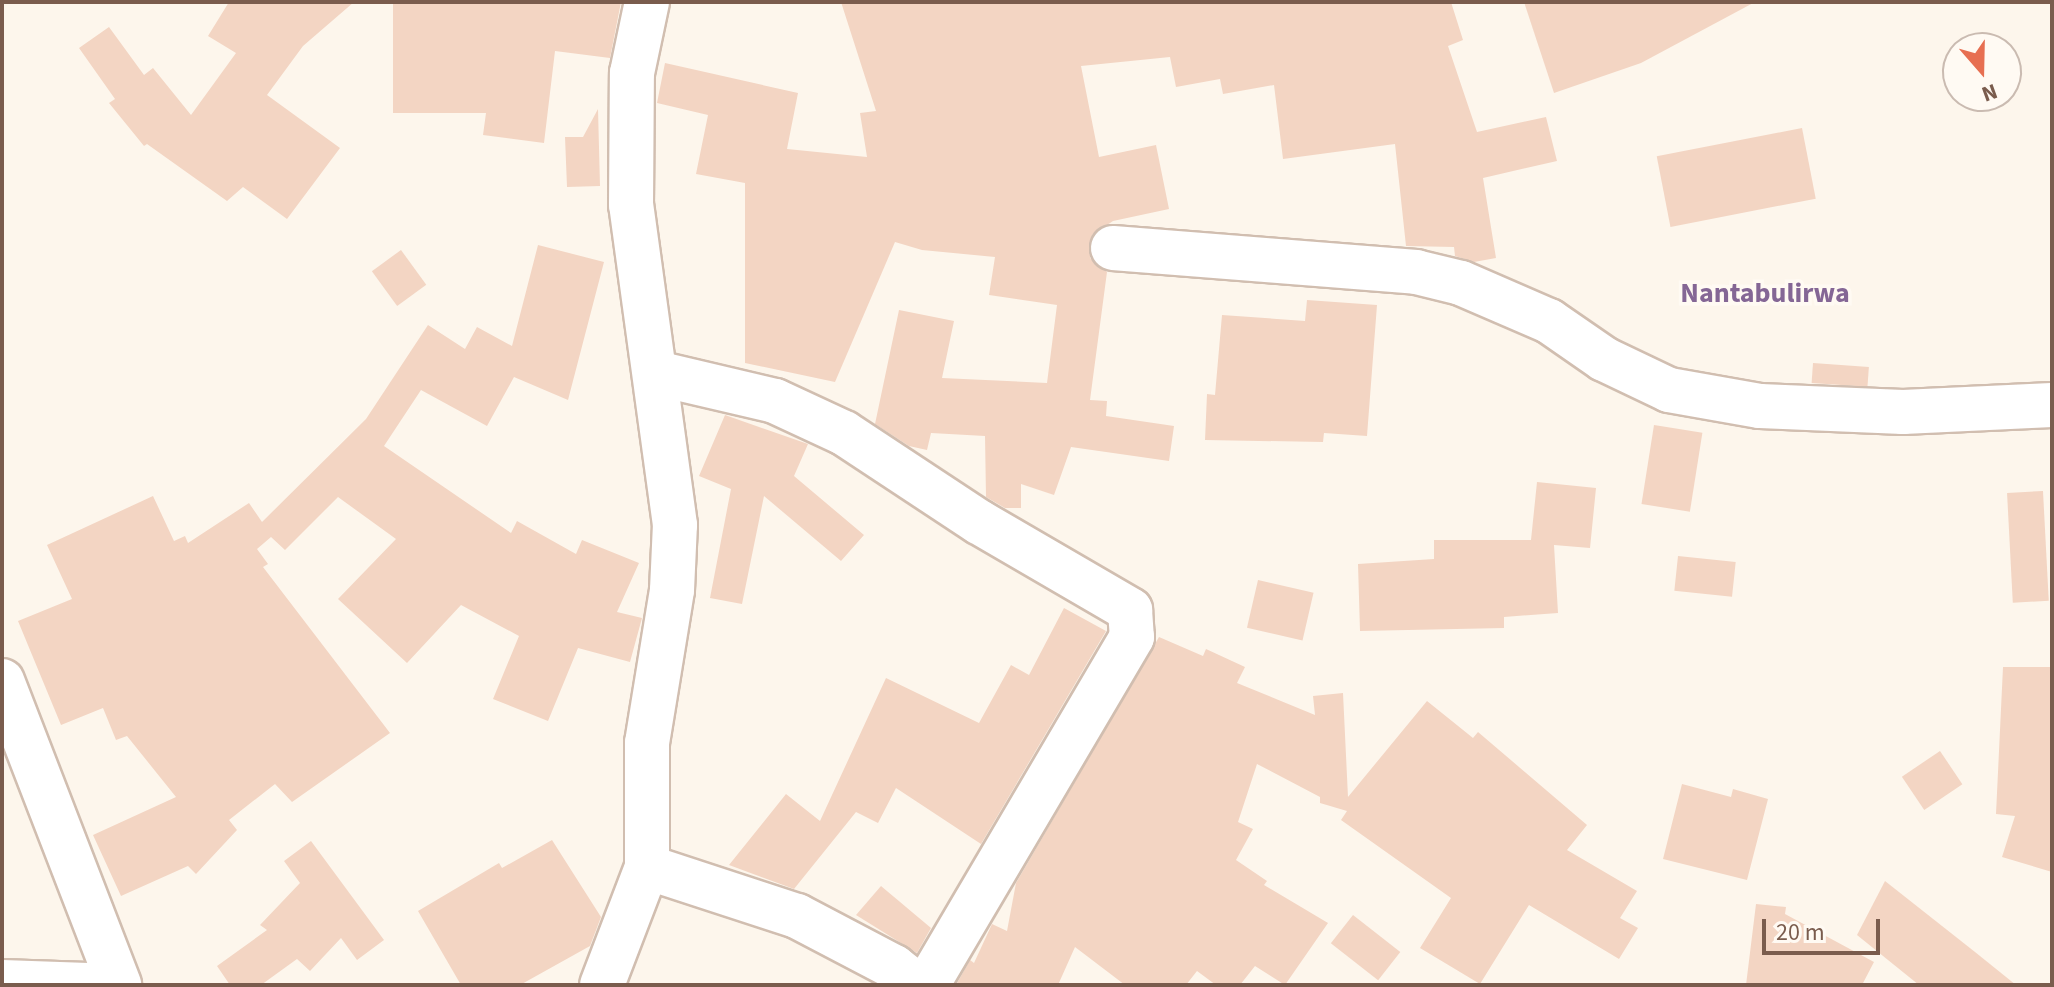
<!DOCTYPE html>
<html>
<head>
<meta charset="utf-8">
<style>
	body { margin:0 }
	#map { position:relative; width:2054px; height:987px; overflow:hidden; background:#fdf6ec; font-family:"Source Sans 3",sans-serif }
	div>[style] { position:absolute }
	.building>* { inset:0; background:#f3d5c3; transform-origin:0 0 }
	.roads { filter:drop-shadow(2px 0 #d1beb0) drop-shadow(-2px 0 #d1beb0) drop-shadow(0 2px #d1beb0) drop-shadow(0 -2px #d1beb0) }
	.minor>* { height:44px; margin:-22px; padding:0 22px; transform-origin:22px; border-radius:22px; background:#fff }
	span { translate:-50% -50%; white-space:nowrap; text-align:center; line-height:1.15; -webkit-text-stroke:7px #fffaf3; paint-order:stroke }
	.quarter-label { font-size:28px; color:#846695; font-weight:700 }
	.frame { position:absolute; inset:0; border:4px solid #7a5c4d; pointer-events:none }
	.north { position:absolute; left:1942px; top:32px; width:80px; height:80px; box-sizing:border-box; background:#fffaf3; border:2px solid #cabbb1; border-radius:50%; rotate:160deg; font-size:22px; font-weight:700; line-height:32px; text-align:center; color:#7a5c4d }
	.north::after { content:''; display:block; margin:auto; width:28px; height:36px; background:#e76f51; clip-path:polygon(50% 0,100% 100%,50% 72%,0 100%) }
	.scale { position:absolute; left:1762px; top:919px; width:118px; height:36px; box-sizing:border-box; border:4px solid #7a5c4d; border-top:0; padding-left:10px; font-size:24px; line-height:28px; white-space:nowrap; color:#7a5c4d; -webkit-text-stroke:6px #fffaf3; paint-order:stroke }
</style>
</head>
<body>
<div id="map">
	<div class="building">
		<i style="clip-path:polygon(229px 2px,354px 2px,303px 46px,267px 95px,340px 148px,287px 219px,243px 187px,227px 201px,147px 144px,144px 146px,109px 103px,115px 99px,79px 48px,109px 27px,144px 75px,153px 68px,191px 115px,236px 53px,208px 36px)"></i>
		<i style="clip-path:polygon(393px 2px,621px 2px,610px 58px,555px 51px,544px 143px,483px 135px,486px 113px,393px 113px)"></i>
		<i style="clip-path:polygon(841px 2px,1451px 2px,1463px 40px,1448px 46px,1477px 132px,1546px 117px,1557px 161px,1483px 178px,1496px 258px,1474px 262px,1455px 256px,1454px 247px,1406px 246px,1395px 144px,1283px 159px,1274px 85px,1223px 94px,1220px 79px,1176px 87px,1170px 57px,1081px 66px,1099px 157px,1156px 145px,1169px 209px,1113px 221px,1092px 235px,1090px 258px,1107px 272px,1090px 400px,1107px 401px,1106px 416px,1174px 426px,1169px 461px,1071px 447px,1054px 495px,1021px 484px,1021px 508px,1005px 508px,986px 497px,985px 436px,931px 433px,927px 450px,909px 446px,875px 424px,899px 310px,954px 321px,942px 378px,1047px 383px,1057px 305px,989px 295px,995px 257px,922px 250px,895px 242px,835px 382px,745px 363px,745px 183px,696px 174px,708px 115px,657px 103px,665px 63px,798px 93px,787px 149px,867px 157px,860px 113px,876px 111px)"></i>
		<i style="clip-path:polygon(1524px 2px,1755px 2px,1641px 63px,1554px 93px)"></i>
		<i style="clip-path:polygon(598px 109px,600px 186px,567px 187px,565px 137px,583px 137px)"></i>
		<i style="left:1802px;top:128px;width:72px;height:148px;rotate:79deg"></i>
		<i style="clip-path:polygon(538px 245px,604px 262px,568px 400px,514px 377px,487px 426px,421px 390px,384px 446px,511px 533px,517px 521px,576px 554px,582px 540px,639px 563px,617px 612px,642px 618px,630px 662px,578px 648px,548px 721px,493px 699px,519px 636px,461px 605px,407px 663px,338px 599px,396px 539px,338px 497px,285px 550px,271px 537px,257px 549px,268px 564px,263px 567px,390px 733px,292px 802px,275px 784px,229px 820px,237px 830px,196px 874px,188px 866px,121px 896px,93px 835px,176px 797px,127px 736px,116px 740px,103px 708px,61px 725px,18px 621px,72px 599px,47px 545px,153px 496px,174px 541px,185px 536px,188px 543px,249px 503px,262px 522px,366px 419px,428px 325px,465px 349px,477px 327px,512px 346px)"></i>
		<i style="left:401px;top:250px;width:43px;height:36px;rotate:54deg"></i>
		<i style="clip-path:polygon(1307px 300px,1377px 305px,1367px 436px,1324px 433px,1323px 442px,1205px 440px,1207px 394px,1215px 395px,1222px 315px,1305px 321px)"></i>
		<i style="left:1813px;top:363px;width:56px;height:20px;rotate:4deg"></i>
		<i style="clip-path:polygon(725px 415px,808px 444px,794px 476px,864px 535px,841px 561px,764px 496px,742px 604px,710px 598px,731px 489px,699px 476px)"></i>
		<i style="left:1654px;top:425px;width:49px;height:80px;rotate:9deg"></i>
		<i style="clip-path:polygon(1537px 482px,1596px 488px,1590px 548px,1554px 545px,1558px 613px,1504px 617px,1504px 628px,1360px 631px,1358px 564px,1434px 559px,1434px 540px,1531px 540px)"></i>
		<i style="left:2043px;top:491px;width:110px;height:36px;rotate:87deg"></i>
		<i style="left:1678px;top:556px;width:58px;height:35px;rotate:6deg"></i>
		<i style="left:1258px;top:580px;width:57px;height:49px;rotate:13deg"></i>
		<i style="clip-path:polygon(1064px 608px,1106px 631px,981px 844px,896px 788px,878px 823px,856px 812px,794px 889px,729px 865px,786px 794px,820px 821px,886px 678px,979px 723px,1011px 665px,1029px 675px)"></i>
		<i style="clip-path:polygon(1159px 637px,1203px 656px,1206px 649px,1245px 667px,1237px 683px,1315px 715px,1313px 696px,1343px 693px,1348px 797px,1427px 701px,1473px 738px,1478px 732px,1587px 825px,1567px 850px,1637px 891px,1620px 918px,1638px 928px,1619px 959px,1529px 905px,1480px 984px,1420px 948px,1451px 898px,1341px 820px,1347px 811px,1320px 803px,1320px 797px,1257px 764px,1238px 822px,1253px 829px,1236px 860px,1267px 881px,1264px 885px,1328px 923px,1285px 985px,1255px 966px,1240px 985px,1216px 985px,1197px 971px,1186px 985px,1125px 985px,1075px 947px,1058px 985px,956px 985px,970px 960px,974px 963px,992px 924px,1007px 931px,1016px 883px)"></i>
		<i style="clip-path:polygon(2003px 667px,2052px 667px,2052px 872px,2002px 857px,2015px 816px,1996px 814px)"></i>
		<i style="left:1940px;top:751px;width:40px;height:46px;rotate:56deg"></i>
		<i style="clip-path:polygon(1682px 784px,1731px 797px,1733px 789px,1768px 799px,1747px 880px,1663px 859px)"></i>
		<i style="clip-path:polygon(552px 840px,601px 917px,590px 946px,520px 985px,461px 985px,418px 911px,499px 863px,502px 868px)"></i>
		<i style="clip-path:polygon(311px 841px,384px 940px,357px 960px,341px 938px,310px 971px,297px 959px,261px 985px,230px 985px,217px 966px,267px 930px,260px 925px,300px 883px,284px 861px)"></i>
		<i style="clip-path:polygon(1885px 881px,1975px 952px,2016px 985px,1919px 985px,1857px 935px)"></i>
		<i style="clip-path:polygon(881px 886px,931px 928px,917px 953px,856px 915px)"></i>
		<i style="clip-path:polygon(1756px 904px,1786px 907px,1785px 914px,1874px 962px,1862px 985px,1746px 985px)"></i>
		<i style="left:1353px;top:915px;width:60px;height:36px;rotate:38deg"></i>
	</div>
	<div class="roads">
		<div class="minor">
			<i style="left:1113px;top:248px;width:304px;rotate:4.5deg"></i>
			<i style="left:1416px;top:272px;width:46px;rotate:13.7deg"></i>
			<i style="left:1461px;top:283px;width:96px;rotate:23.4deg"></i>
			<i style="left:1549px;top:321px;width:67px;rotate:34.6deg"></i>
			<i style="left:1604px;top:359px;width:72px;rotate:25.5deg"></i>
			<i style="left:1669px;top:390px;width:92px;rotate:10deg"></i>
			<i style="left:1760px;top:406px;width:143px;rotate:2.4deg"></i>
			<i style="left:1903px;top:412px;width:149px;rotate:-2.7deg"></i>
			<i style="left:656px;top:373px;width:122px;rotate:13.2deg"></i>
			<i style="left:775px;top:401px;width:76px;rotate:24.9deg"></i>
			<i style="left:844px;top:433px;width:162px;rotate:33.4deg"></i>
			<i style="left:979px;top:522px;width:175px;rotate:30.2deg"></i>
			<i style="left:1130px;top:610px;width:27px;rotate:86deg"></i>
			<i style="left:1132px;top:637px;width:404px;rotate:120.5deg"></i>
			<i style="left:2px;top:681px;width:326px;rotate:68.9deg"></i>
			<i style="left:647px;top:867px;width:158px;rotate:18.1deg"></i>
			<i style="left:797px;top:916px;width:110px;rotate:27.7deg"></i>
			<i style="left:894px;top:967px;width:29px;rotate:38deg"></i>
			<i style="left:2px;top:982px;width:86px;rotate:2deg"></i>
			<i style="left:602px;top:985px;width:126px;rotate:-69.1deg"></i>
			<i style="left:647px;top:867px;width:124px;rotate:-90deg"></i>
			<i style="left:647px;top:743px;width:155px;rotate:-80.7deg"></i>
			<i style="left:672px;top:590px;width:65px;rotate:-87.4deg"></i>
			<i style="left:675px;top:525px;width:323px;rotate:-97.8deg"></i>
			<i style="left:631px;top:205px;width:132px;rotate:-89.6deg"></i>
			<i style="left:632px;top:73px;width:73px;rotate:-78.1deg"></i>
		</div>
	</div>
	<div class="quarter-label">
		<span style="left:1765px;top:293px">Nantabulirwa</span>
	</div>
	<div class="frame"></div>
	<div class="north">N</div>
	<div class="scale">20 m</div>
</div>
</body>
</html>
